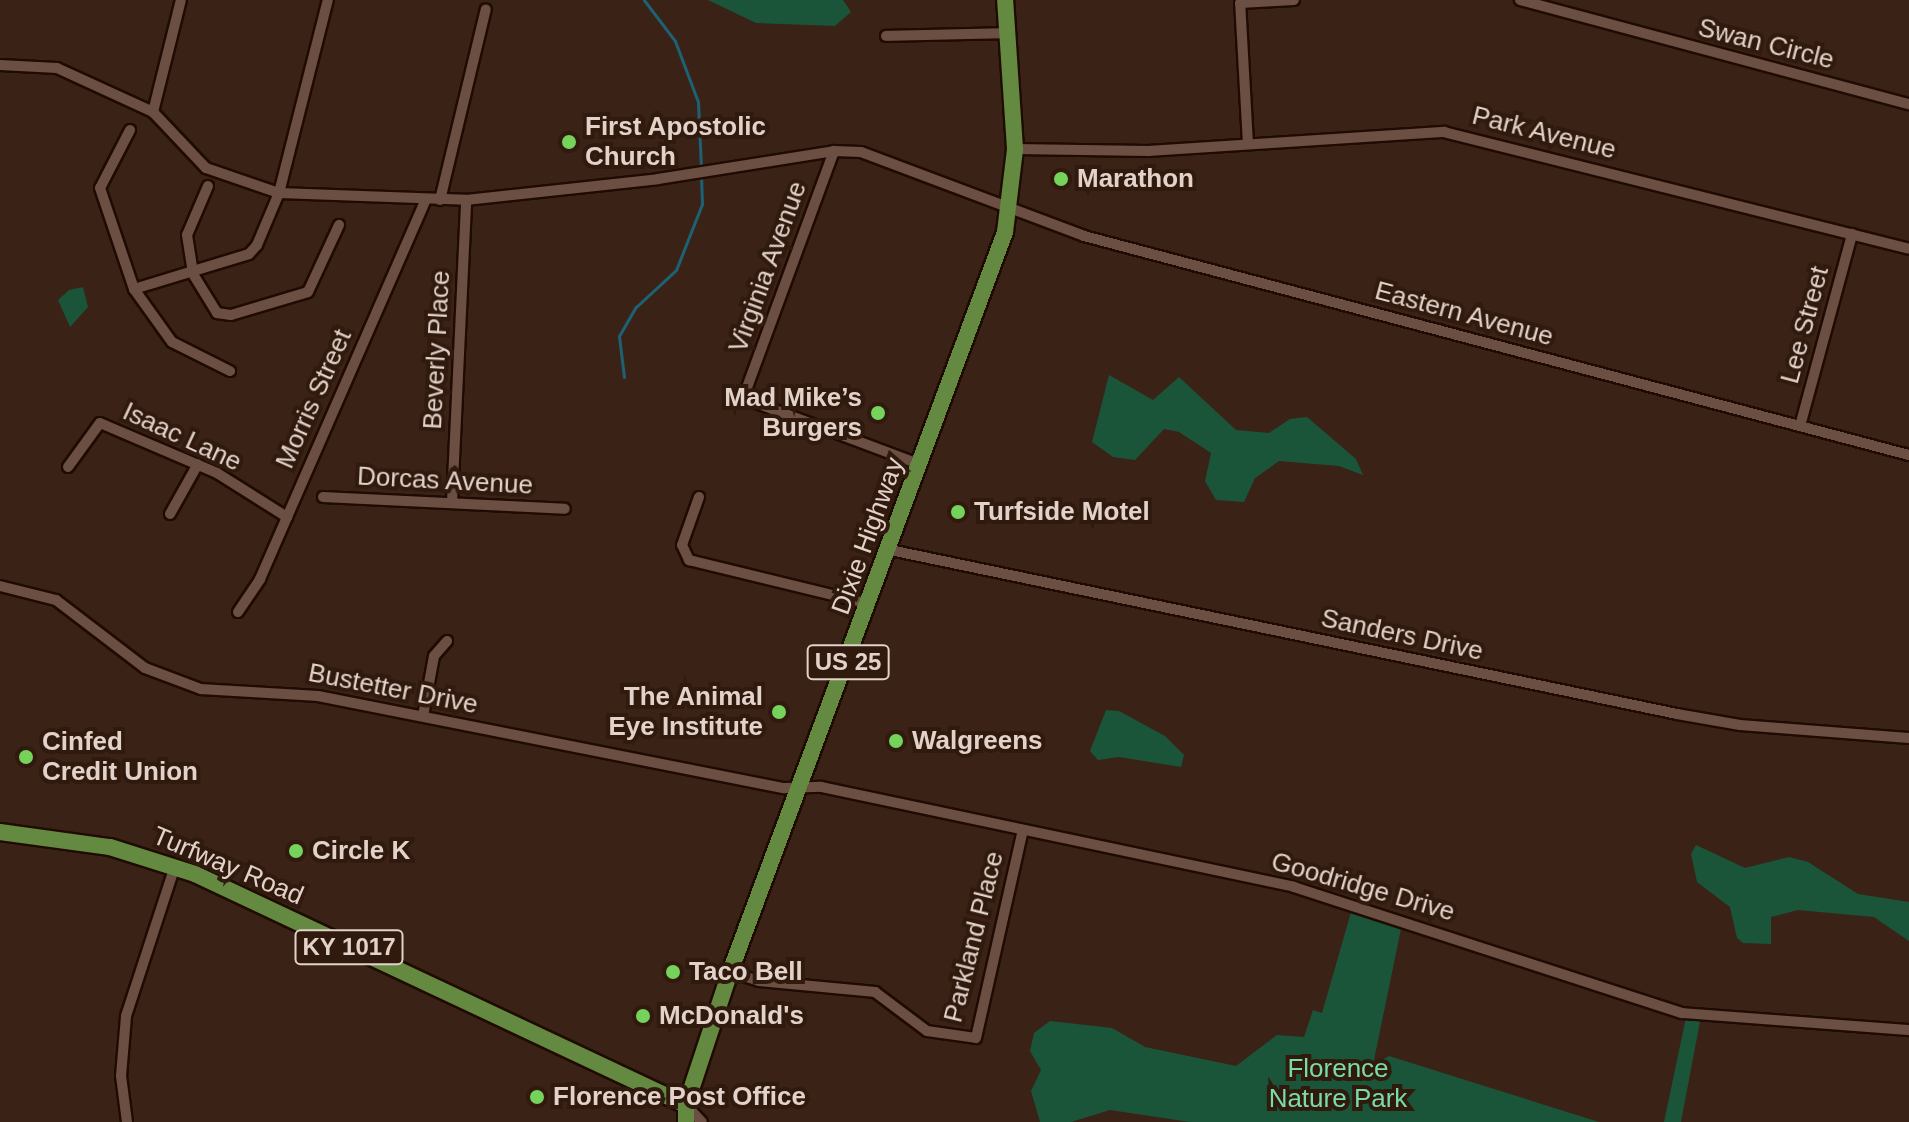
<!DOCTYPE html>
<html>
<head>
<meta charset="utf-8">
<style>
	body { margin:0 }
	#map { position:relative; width:1909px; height:1122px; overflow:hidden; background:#3a2316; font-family:Helvetica,sans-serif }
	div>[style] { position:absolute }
	.green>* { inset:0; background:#1a553a }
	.stream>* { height:3px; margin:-1.5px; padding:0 1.5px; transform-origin:1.5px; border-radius:1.5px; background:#1d6274 }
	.roads { filter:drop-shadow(2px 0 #200b02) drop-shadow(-2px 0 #200b02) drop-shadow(0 2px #200b02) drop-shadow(0 -2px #200b02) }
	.minor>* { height:10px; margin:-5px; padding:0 5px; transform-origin:5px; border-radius:5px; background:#6a4f42 }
	.primary>* { height:16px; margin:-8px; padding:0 8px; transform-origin:8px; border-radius:8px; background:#648941 }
	.dots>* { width:22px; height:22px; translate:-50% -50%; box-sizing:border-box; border:4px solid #30190d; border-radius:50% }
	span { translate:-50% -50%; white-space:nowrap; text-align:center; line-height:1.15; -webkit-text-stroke:8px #30190d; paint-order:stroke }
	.shield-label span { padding:2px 6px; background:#30190d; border:2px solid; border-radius:6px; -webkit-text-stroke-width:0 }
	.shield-label { font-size:24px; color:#e2d2ca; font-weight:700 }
	.street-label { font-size:26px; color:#e2d2ca }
	.poi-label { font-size:26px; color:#e2d2ca; font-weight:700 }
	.left { translate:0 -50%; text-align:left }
	.right { translate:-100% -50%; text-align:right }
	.park-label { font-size:26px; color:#78dba8 }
</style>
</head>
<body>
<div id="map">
	<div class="green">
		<i style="clip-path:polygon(708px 0,843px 0,851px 12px,835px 26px,756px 23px)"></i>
		<i style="clip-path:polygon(83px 287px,88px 307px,70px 327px,58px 300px,69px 290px)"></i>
		<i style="clip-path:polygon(1109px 375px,1153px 400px,1179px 377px,1236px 430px,1269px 433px,1290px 419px,1307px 417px,1356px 459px,1363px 475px,1339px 466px,1279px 461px,1255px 478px,1244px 502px,1216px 500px,1205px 481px,1211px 453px,1179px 432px,1164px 429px,1135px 460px,1113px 457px,1092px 442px)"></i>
		<i style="clip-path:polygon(1106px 710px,1119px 711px,1165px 736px,1184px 755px,1181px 767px,1119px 757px,1098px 760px,1090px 751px)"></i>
		<i style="clip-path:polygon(1696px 845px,1745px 868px,1789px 857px,1808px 862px,1858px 894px,1909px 902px,1909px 941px,1874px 917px,1798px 910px,1771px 917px,1771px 944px,1743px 943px,1737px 938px,1730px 907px,1697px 882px,1691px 854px)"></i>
		<i style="clip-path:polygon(1354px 902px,1403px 919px,1373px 1065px,1389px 1056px,1599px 1122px,1190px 1122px,1110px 1110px,1071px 1122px,1040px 1122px,1031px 1091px,1041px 1070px,1030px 1051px,1034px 1033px,1050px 1021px,1112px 1028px,1145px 1047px,1236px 1066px,1277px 1035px,1304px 1037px,1313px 1010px,1322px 1013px)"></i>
		<i style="clip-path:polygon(1687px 1013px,1701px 1016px,1681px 1122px,1664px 1122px)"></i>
	</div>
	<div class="stream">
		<i style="left:644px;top:0;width:51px;rotate:52.9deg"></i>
		<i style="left:675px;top:41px;width:65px;rotate:69.3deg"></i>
		<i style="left:698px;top:102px;width:67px;rotate:87.4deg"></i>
		<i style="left:624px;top:377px;width:41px;rotate:-97deg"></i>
		<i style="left:619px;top:336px;width:34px;rotate:-60deg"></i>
		<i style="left:636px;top:307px;width:54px;rotate:-42.8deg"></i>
		<i style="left:676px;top:270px;width:71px;rotate:-68.5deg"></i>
		<i style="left:702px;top:204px;width:27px;rotate:-92deg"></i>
	</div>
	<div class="roads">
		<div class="minor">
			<i style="left:1520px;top:0;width:403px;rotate:15deg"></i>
			<i style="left:886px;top:36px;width:122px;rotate:-1.4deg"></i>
			<i style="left:0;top:65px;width:57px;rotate:3deg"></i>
			<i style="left:57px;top:68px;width:106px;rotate:24.6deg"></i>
			<i style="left:153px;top:112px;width:77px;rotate:46.6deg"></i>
			<i style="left:206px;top:168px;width:77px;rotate:18.9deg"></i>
			<i style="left:279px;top:193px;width:187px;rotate:2.1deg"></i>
			<i style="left:466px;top:200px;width:193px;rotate:-6.2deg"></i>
			<i style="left:658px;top:179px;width:178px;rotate:-9deg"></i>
			<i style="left:834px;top:151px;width:27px;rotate:2deg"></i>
			<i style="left:861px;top:152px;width:238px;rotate:20.6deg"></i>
			<i style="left:1084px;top:236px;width:854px;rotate:14.87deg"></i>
			<i style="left:153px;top:112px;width:115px;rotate:-76deg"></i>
			<i style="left:130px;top:130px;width:65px;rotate:117.3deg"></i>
			<i style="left:100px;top:188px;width:107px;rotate:71.4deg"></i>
			<i style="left:134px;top:289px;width:65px;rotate:54.4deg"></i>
			<i style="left:172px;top:342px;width:65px;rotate:26.6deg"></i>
			<i style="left:1248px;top:144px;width:141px;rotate:-93.2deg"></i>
			<i style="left:1240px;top:3px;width:54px;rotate:-3.2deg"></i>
			<i style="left:1015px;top:149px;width:134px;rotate:0.9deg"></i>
			<i style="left:1149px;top:151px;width:296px;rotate:-3.7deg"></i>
			<i style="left:1444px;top:132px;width:479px;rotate:14.1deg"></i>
			<i style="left:834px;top:151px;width:263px;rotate:110.2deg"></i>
			<i style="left:743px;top:398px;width:188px;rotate:20.6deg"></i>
			<i style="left:208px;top:186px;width:53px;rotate:113.2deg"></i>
			<i style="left:187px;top:235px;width:39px;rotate:81deg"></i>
			<i style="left:193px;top:274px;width:46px;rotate:58.4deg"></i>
			<i style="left:217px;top:313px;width:14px;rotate:8deg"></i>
			<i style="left:231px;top:315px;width:80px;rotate:-16.6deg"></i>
			<i style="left:308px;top:292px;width:74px;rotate:-65.2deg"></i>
			<i style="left:440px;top:200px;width:196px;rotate:-76.5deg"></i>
			<i style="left:134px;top:289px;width:120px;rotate:-16.9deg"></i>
			<i style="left:249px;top:254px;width:12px;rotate:-48deg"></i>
			<i style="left:257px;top:245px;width:56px;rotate:-67.1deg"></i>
			<i style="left:279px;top:193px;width:199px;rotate:-75.8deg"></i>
			<i style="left:1800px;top:426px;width:199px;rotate:-74.8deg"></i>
			<i style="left:68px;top:467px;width:54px;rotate:-54deg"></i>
			<i style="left:100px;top:423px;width:127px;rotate:23.1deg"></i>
			<i style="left:217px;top:473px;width:83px;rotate:32.2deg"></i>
			<i style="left:323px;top:497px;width:242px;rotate:2.8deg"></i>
			<i style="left:699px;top:497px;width:51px;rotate:109.5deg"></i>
			<i style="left:682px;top:545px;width:17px;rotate:65deg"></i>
			<i style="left:689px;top:560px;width:185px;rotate:13.7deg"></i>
			<i style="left:452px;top:502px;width:302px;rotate:-87.3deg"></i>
			<i style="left:170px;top:514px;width:57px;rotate:-60.8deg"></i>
			<i style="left:890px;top:550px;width:804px;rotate:11.77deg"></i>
			<i style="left:1677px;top:714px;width:64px;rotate:9.9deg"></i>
			<i style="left:1740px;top:725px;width:169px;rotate:4.4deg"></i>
			<i style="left:0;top:586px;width:58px;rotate:14deg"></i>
			<i style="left:56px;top:600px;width:112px;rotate:37.4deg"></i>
			<i style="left:145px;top:668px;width:60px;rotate:20.6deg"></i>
			<i style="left:201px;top:689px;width:117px;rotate:3.4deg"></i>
			<i style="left:318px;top:696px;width:475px;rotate:11.2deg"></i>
			<i style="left:784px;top:788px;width:37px;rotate:-2deg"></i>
			<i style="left:821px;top:787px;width:483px;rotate:11.9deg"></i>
			<i style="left:1294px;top:887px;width:408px;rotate:18deg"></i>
			<i style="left:1682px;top:1013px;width:228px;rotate:4.3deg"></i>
			<i style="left:238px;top:612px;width:40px;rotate:-56deg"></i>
			<i style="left:260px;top:579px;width:412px;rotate:-66.4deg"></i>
			<i style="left:423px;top:716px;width:61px;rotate:-79.6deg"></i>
			<i style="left:434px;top:656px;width:20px;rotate:-49deg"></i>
			<i style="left:730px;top:972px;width:30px;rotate:17deg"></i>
			<i style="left:759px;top:981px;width:117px;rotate:5.4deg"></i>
			<i style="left:875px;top:992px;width:65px;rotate:36.9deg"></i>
			<i style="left:927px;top:1031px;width:49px;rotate:8.1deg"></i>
			<i style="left:976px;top:1038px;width:213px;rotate:-77.3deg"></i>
			<i style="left:686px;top:1105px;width:23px;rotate:47deg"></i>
			<i style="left:127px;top:1122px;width:46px;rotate:-97.4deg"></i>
			<i style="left:121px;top:1076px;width:60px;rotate:-85.2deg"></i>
			<i style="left:126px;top:1016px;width:158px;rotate:-71.9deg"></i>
		</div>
		<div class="primary">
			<i style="left:0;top:832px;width:111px;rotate:7.8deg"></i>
			<i style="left:110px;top:847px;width:89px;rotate:17.6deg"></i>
			<i style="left:195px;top:874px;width:543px;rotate:25.2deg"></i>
			<i style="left:686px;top:1122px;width:17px;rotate:-90deg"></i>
			<i style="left:686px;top:1105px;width:140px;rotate:-71.7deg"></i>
			<i style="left:730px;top:972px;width:789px;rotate:-69.61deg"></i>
			<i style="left:1005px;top:232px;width:84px;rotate:-83.1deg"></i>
			<i style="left:1015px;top:149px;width:149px;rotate:-93.8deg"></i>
		</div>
	</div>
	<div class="dots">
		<i style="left:569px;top:142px;background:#75d25a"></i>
		<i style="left:1061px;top:179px;background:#75d25a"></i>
		<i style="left:878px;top:413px;background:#75d25a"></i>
		<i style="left:958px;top:512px;background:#75d25a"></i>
		<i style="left:779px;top:712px;background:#75d25a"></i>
		<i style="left:896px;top:741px;background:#75d25a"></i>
		<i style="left:26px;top:757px;background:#75d25a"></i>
		<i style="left:296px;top:851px;background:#75d25a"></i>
		<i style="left:673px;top:972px;background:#75d25a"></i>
		<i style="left:643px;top:1016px;background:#75d25a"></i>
		<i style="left:537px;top:1097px;background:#75d25a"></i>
	</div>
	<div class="shield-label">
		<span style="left:848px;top:662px">US 25</span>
		<span style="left:349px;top:947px">KY 1017</span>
	</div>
	<div class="street-label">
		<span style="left:1766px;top:44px;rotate:14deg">Swan Circle</span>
		<span style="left:1544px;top:133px;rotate:14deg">Park Avenue</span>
		<span style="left:768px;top:267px;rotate:-70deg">Virginia Avenue</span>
		<span style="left:1464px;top:314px;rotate:15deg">Eastern Avenue</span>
		<span style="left:1805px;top:325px;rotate:-75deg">Lee Street</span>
		<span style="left:437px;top:350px;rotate:-87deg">Beverly Place</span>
		<span style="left:314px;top:399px;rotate:-66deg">Morris Street</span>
		<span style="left:182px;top:437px;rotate:25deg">Isaac Lane</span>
		<span style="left:445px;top:481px;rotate:3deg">Dorcas Avenue</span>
		<span style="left:868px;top:536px;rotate:-70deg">Dixie Highway</span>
		<span style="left:1402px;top:635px;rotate:12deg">Sanders Drive</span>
		<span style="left:393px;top:689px;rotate:11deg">Bustetter Drive</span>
		<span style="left:228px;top:866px;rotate:23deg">Turfway Road</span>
		<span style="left:1363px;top:887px;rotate:16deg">Goodridge Drive</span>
		<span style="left:974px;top:937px;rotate:-76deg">Parkland Place</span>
	</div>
	<div class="poi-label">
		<span class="left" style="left:585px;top:142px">First Apostolic<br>Church</span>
		<span class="left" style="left:1077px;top:179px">Marathon</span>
		<span class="right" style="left:862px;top:413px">Mad Mike’s<br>Burgers</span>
		<span class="left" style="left:974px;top:512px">Turfside Motel</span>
		<span class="right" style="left:763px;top:712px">The Animal<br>Eye Institute</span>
		<span class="left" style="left:912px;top:741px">Walgreens</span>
		<span class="left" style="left:42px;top:757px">Cinfed<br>Credit Union</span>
		<span class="left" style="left:312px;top:851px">Circle K</span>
		<span class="left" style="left:689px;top:972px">Taco Bell</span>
		<span class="left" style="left:659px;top:1016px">McDonald's</span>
		<span class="left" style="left:553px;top:1097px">Florence Post Office</span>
	</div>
	<div class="park-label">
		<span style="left:1338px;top:1084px">Florence<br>Nature Park</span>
	</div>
</div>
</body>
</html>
